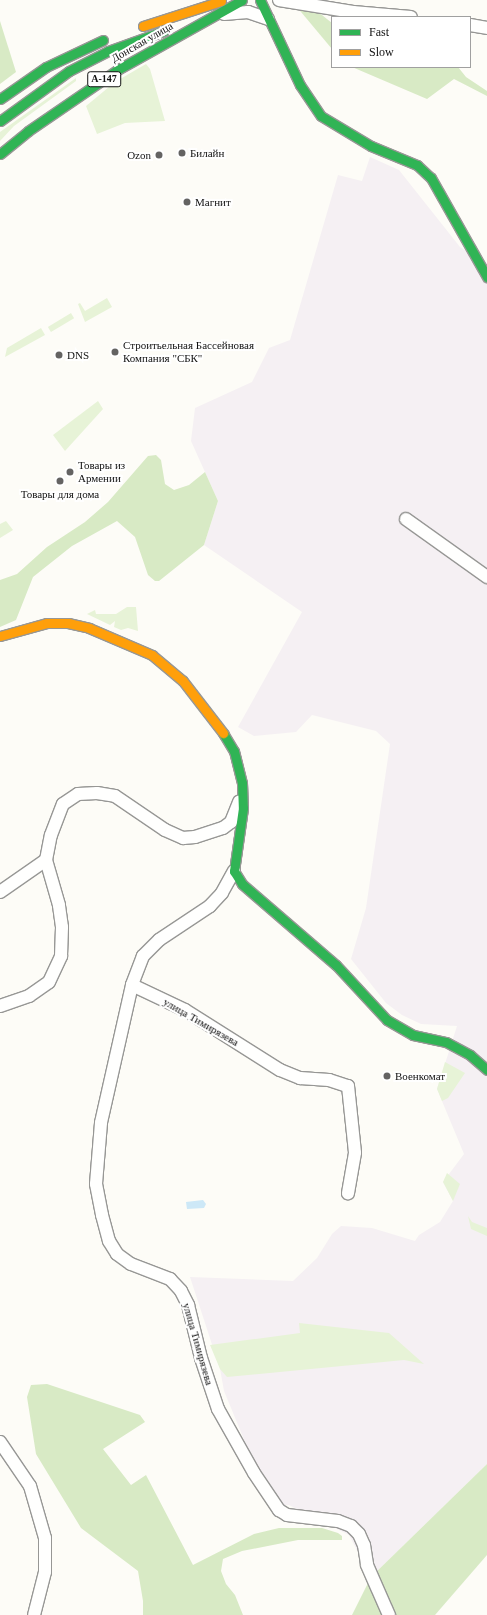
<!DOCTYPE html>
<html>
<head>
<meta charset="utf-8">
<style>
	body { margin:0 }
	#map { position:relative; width:487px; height:1615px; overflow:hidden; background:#fdfcf7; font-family:"Times New Roman",serif }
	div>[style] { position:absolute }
	.industrial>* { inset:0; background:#f5f0f3 }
	.green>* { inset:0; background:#e7f3d7; transform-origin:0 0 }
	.forest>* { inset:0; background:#d8eac5 }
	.water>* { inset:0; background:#cde8f7 }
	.roads { filter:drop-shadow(1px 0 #979795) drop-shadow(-1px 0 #979795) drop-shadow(0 1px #979795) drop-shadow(0 -1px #979795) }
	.street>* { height:12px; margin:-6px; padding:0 6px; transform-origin:6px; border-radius:6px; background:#fffffe }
	.fast>* { height:9px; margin:-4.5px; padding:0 4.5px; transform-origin:4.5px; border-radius:4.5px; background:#30b455 }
	.slow>* { height:9px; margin:-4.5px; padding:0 4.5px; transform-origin:4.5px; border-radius:4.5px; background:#ff9f0a }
	.dots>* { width:11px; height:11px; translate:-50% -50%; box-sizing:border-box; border:2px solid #fff; border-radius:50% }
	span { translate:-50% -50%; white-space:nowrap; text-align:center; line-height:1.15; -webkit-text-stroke:4px #fff; paint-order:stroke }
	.shield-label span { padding:1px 3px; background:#fff; border:1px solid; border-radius:3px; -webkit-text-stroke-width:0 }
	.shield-label { font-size:10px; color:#111; font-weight:700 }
	.street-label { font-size:11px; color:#111 }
	.poi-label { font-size:11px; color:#111 }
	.left { translate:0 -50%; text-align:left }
	.right { translate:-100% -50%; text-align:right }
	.legend { position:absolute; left:331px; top:16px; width:140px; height:52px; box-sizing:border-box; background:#fff; border:1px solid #a0a0a0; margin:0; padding:5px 7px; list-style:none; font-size:12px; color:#111 }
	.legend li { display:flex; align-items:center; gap:8px; height:20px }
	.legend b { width:20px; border:1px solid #a0a0a0 }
</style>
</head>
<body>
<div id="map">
	<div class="industrial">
		<i style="clip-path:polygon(370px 157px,399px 170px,460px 247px,487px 264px,487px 1464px,371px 1577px,349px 1535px,289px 1505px,281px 1506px,250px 1454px,224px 1391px,220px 1369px,190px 1277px,293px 1281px,317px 1258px,332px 1234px,341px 1226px,372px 1228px,415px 1241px,419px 1235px,440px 1222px,453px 1201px,443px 1182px,464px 1154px,437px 1089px,457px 1026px,421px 1024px,402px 1015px,386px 1003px,351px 959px,366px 908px,390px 744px,376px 731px,312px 715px,296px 732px,254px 736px,238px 727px,302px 612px,204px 545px,218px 501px,191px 441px,195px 408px,252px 382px,269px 348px,290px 340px,338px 175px,362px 181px)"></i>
	</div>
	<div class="green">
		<i style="clip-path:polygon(146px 64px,150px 69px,165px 121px,125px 123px,97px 134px,86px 106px,115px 82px)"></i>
		<i style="clip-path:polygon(76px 78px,76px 81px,14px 126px,0 141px,0 132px)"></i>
		<i style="clip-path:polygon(107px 298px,112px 307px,85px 322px,78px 304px,80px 303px,85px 311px)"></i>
		<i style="left:71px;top:313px;width:6px;height:27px;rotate:59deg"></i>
		<i style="clip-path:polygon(41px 328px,45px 335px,5px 357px,7px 348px)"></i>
		<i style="clip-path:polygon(98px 401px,103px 409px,65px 451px,53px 435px)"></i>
		<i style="clip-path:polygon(6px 521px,13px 530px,0 538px,0 524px)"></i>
		<i style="clip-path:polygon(127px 607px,136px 607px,138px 631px,128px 628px,121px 630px,114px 627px,115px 621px,110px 625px,87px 614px,95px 610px,96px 614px,116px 614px)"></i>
		<i style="clip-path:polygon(445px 1062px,465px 1073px,448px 1098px,442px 1101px,437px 1089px)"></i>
		<i style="clip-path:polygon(447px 1173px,460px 1184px,453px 1201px,443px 1182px)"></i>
		<i style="clip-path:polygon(468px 1216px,472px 1222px,487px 1228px,487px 1236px,471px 1229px)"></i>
		<i style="clip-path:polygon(299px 1323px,389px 1333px,424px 1364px,404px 1360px,227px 1377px,220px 1369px,210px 1345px,300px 1333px)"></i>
	</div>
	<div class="forest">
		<i style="clip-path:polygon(291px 0,303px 0,332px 23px,332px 49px)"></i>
		<i style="clip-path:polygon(0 21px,16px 72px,0 84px)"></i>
		<i style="clip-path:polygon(352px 67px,458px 67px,466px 77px,487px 91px,487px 96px,454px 79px,427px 99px)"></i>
		<i style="clip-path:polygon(156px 455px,161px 460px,165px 484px,174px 490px,189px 485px,205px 472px,218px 501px,204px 545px,159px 581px,155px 581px,148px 575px,135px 537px,117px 521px,72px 546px,33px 577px,16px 620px,0 627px,0 580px,17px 574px,47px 547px,85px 522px,108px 502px,148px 456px)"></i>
		<i style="clip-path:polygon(47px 1384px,140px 1415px,145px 1422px,103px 1449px,131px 1485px,146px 1475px,193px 1565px,254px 1534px,279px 1528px,322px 1528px,338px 1533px,342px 1536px,342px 1540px,298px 1540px,242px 1551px,223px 1559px,221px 1571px,226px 1584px,235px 1595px,243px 1615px,143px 1615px,143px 1601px,138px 1571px,81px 1528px,36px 1454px,27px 1397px,31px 1385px)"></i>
		<i style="clip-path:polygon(487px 1464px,487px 1555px,435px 1615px,352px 1615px,371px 1577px)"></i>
	</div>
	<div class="water">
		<i style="clip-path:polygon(203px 1200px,206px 1204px,204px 1208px,187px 1209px,186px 1202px)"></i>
	</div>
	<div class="roads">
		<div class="street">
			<i style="left:279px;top:0;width:75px;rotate:9.2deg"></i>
			<i style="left:353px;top:12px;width:58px;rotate:4.9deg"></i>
			<i style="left:224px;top:14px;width:24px;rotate:-5deg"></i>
			<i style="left:248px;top:12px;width:21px;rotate:19deg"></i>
			<i style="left:470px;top:25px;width:17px;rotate:10deg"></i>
			<i style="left:406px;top:519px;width:100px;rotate:35.6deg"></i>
			<i style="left:234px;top:871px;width:25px;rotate:119deg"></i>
			<i style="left:222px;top:893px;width:18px;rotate:133deg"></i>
			<i style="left:210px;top:906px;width:61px;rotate:146.3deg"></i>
			<i style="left:159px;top:940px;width:23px;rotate:135deg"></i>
			<i style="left:143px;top:956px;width:31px;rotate:111deg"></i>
			<i style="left:132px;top:985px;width:141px;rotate:102.7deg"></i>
			<i style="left:101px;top:1123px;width:61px;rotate:94.7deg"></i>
			<i style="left:96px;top:1184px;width:32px;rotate:79deg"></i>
			<i style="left:102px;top:1215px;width:27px;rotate:75deg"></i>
			<i style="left:109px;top:1241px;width:15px;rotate:58deg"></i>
			<i style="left:117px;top:1254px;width:17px;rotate:36deg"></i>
			<i style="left:131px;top:1264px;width:42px;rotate:21deg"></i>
			<i style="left:170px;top:1279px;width:16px;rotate:47deg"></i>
			<i style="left:181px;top:1291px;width:16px;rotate:63deg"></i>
			<i style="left:188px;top:1305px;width:55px;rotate:76.2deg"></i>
			<i style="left:201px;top:1358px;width:54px;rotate:71.6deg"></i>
			<i style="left:218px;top:1409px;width:73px;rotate:60.6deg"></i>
			<i style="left:254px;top:1473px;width:45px;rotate:56deg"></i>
			<i style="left:279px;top:1510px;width:9px;rotate:32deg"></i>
			<i style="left:287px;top:1515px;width:51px;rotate:6.7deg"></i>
			<i style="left:338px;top:1521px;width:14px;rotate:21deg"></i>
			<i style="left:351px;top:1526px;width:11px;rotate:45deg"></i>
			<i style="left:359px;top:1534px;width:12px;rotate:66deg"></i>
			<i style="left:364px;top:1545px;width:20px;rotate:81deg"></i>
			<i style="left:367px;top:1565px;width:55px;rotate:66.3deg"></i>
			<i style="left:0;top:892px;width:56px;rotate:-34.8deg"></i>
			<i style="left:132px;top:985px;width:59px;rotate:25.3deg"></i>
			<i style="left:185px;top:1010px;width:112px;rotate:32.3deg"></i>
			<i style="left:280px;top:1070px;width:22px;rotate:22deg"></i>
			<i style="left:300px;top:1078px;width:29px;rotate:4deg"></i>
			<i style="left:329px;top:1080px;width:20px;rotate:18deg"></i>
			<i style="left:348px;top:1086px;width:67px;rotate:84deg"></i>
			<i style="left:355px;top:1153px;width:41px;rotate:99.9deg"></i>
			<i style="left:0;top:1006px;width:31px;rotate:-19deg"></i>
			<i style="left:29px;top:996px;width:24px;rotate:-35deg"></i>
			<i style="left:49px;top:982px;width:29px;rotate:-65deg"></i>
			<i style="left:61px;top:956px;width:29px;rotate:-88deg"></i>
			<i style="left:62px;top:927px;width:22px;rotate:-98deg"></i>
			<i style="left:59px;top:905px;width:47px;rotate:-106.1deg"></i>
			<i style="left:46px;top:860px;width:25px;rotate:-79deg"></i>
			<i style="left:51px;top:835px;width:33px;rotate:-69deg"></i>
			<i style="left:63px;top:804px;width:18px;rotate:-34deg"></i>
			<i style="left:78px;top:794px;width:19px;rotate:-3deg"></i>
			<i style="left:97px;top:793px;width:18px;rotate:9deg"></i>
			<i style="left:115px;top:796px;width:60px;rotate:34.2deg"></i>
			<i style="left:165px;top:830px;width:20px;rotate:24deg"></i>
			<i style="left:183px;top:838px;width:12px;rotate:-5deg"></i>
			<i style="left:195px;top:837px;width:29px;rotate:-18deg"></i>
			<i style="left:223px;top:828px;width:10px;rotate:-37deg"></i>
			<i style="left:231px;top:822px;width:22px;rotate:-68deg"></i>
			<i style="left:0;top:1442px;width:53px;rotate:55.7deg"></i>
			<i style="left:30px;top:1486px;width:54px;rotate:73.9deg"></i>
			<i style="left:45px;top:1538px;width:34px;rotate:90deg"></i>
			<i style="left:45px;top:1572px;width:44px;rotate:104.3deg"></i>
		</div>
		<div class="fast">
			<i style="left:260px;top:0;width:94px;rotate:64.8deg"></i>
			<i style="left:300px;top:85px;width:37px;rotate:56deg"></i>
			<i style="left:321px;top:116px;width:58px;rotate:31deg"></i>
			<i style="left:371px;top:146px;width:50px;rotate:22.4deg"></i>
			<i style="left:417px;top:165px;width:19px;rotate:43deg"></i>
			<i style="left:431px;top:178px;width:114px;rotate:60.5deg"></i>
			<i style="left:0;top:99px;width:56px;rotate:-34.8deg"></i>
			<i style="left:46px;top:67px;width:63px;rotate:-25.3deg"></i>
			<i style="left:0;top:121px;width:85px;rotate:-35.9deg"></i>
			<i style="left:69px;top:71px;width:44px;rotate:-27.1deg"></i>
			<i style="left:108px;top:51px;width:59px;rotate:-19.7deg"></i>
			<i style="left:0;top:154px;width:36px;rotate:-39deg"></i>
			<i style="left:28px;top:131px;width:108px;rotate:-34.4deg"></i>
			<i style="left:117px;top:70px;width:143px;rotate:-29.2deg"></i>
			<i style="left:223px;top:733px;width:21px;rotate:59deg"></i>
			<i style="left:234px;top:751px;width:33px;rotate:76deg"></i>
			<i style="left:242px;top:783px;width:25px;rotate:88deg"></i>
			<i style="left:243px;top:808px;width:64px;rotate:98.1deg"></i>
			<i style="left:234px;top:871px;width:15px;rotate:58deg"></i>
			<i style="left:242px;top:884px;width:124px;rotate:40.8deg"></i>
			<i style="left:336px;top:965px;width:75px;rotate:47.2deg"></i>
			<i style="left:387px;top:1020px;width:30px;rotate:30deg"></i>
			<i style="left:413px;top:1035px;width:34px;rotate:12deg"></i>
			<i style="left:446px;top:1042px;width:27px;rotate:28deg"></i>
			<i style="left:470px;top:1055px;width:23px;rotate:41deg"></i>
		</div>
		<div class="slow">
			<i style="left:143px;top:26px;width:82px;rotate:-17.8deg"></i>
			<i style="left:0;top:636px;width:49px;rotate:-15.5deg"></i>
			<i style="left:47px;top:623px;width:21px"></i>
			<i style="left:68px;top:623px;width:22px;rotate:13deg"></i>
			<i style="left:89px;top:628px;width:69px;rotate:23.2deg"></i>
			<i style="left:152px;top:655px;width:40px;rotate:40deg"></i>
			<i style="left:183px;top:681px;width:66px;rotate:52.4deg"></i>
		</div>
	</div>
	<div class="dots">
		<i style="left:182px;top:153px;background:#646362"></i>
		<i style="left:159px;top:155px;background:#646362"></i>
		<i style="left:187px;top:202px;background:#646362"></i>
		<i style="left:115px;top:352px;background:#646362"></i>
		<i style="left:59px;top:355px;background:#646362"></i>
		<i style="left:70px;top:472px;background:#646362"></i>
		<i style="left:60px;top:481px;background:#646362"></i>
		<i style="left:387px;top:1076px;background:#646362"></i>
	</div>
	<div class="shield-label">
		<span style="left:104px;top:79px">А-147</span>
	</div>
	<div class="street-label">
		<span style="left:142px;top:42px;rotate:-30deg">Донская улица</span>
		<span style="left:201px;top:1022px;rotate:30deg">улица Тимирязева</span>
		<span style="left:198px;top:1344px;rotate:74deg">улица Тимирязева</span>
	</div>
	<div class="poi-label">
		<span class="left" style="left:190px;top:153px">Билайн</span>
		<span class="right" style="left:151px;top:155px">Ozon</span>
		<span class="left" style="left:195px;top:202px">Магнит</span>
		<span class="left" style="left:123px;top:352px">Строитьельная Бассейновая<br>Компания "СБК"</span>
		<span class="left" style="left:67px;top:355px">DNS</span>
		<span class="left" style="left:78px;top:472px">Товары из<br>Армении</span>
		<span style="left:60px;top:494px">Товары для дома</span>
		<span class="left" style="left:395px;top:1076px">Военкомат</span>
	</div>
	<ul class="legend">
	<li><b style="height:5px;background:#30b455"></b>Fast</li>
	<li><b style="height:5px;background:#ff9f0a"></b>Slow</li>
	</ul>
</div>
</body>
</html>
